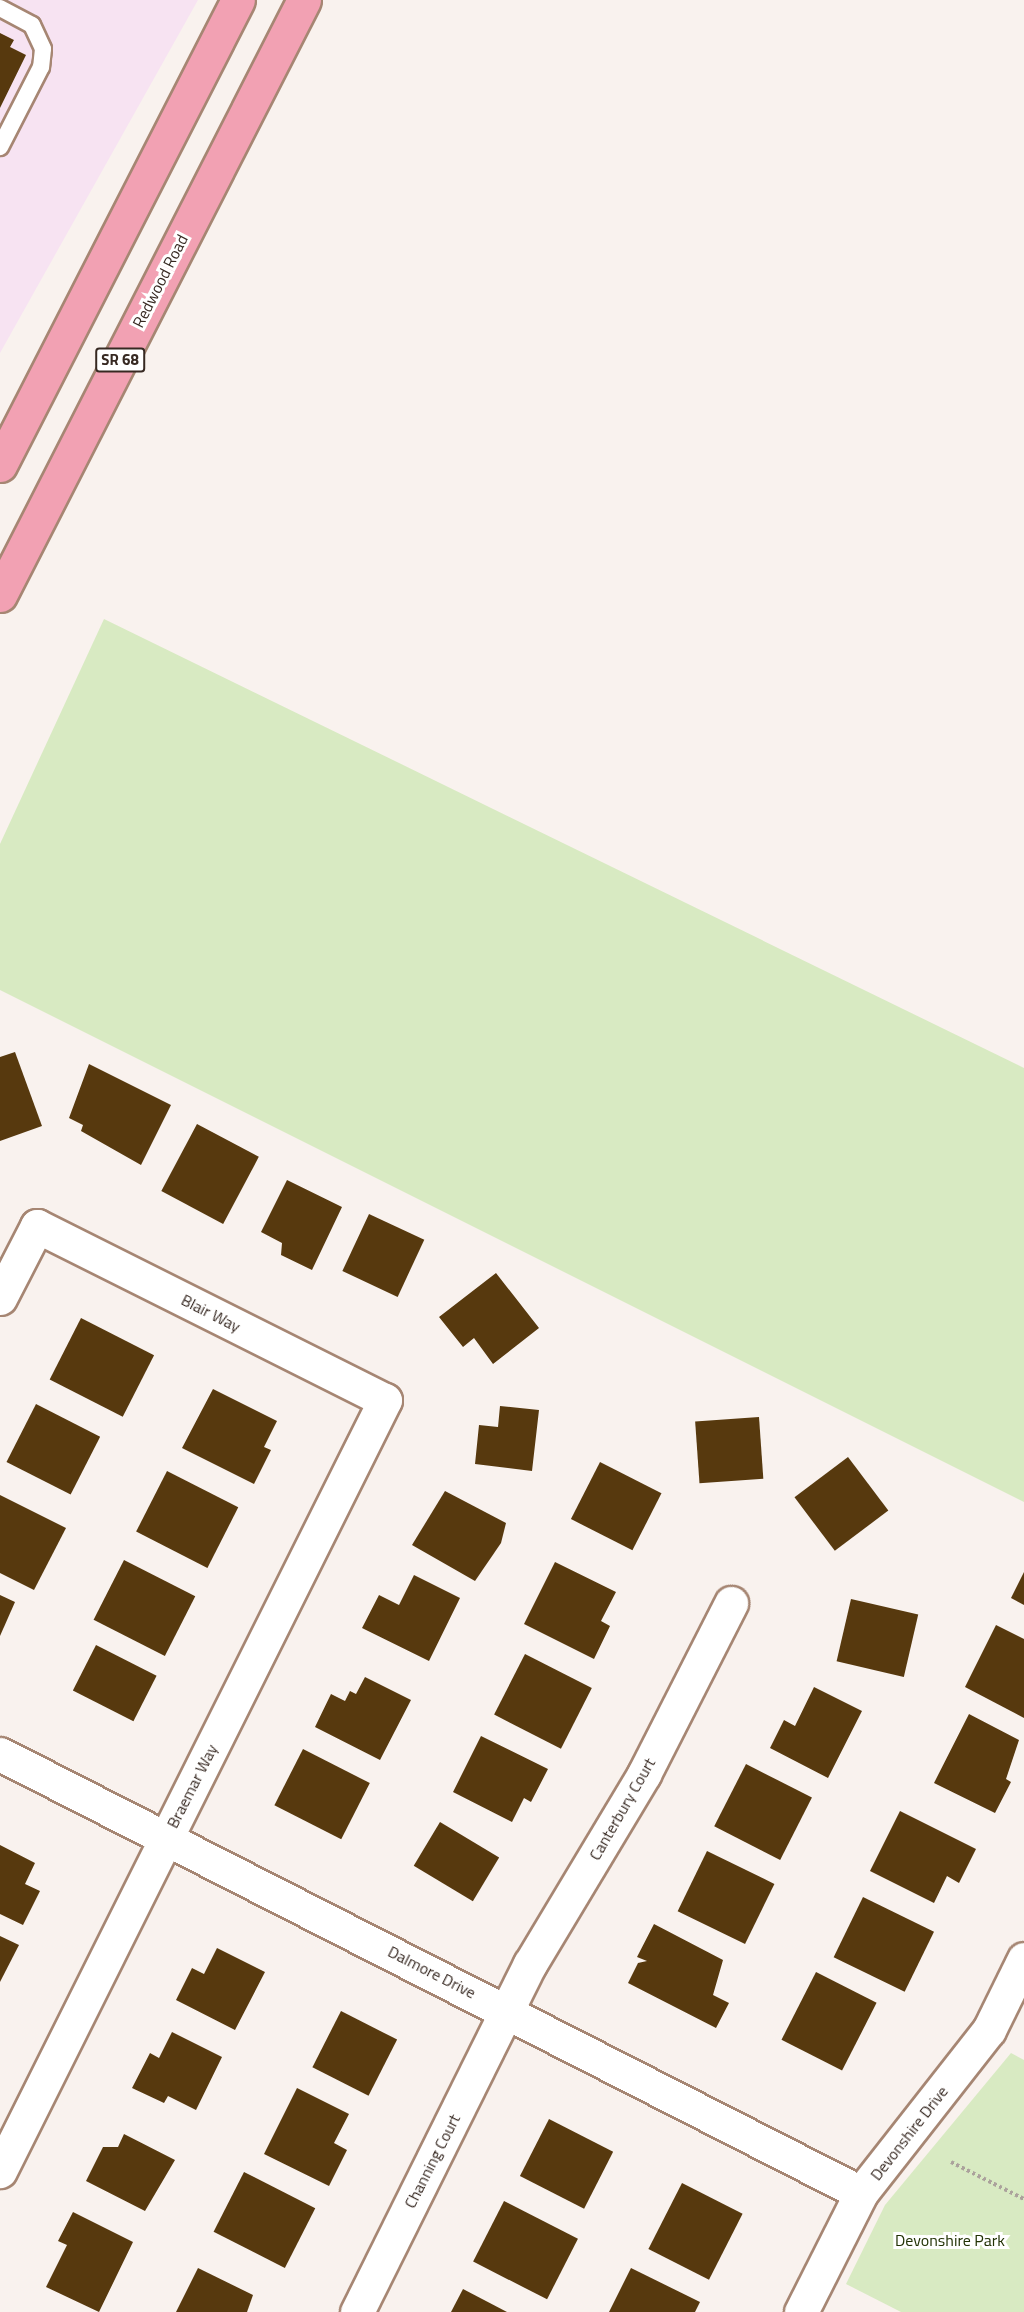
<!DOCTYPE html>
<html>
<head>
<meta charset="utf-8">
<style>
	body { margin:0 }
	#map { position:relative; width:1024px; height:2312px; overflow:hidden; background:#f9f2ee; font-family:"Titillium Web",sans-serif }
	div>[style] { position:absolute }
	.commercial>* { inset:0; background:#f7e3f2 }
	.green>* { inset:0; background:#d8eac2 }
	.building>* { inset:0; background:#57390e; transform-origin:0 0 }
	.path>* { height:4px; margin-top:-2px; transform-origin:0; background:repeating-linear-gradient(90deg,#aba29c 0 3px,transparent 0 6px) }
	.roads { filter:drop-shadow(2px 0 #a68673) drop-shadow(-2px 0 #a68673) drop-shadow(0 2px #a68673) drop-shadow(0 -2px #a68673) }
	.service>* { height:16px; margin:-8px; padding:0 8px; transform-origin:8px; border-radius:8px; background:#fff }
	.minor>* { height:33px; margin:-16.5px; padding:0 16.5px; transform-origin:16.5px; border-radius:16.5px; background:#fff }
	.primary>* { height:33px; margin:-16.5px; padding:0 16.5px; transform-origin:16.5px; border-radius:16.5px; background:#f2a1b3 }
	span { translate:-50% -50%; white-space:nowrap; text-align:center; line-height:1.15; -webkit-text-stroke:6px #fff; paint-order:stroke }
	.shield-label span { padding:2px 4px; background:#fff; border:2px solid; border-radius:4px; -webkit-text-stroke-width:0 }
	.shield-label { font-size:15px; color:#372922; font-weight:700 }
	.street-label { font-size:16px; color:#372922 }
	.park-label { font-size:16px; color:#223205 }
</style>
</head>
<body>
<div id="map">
	<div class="commercial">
		<i style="clip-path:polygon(0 0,198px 0,0 353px)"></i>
	</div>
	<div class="green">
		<i style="clip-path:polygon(104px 619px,1024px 1068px,1024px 1502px,0 990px,0 844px)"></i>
		<i style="clip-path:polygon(1011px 2053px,1024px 2060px,1024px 2312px,901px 2312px,846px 2284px,885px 2205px)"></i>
	</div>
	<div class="building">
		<i style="clip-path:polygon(0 33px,14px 40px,10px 47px,26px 55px,0 108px)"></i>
		<i style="clip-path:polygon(15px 1052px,42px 1126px,0 1141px,0 1057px)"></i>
		<i style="clip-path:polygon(89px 1064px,171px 1105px,141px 1165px,81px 1131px,83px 1125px,69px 1118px)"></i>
		<i style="left:197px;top:1124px;width:70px;height:76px;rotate:28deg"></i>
		<i style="clip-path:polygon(287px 1180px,342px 1207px,312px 1270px,281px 1255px,282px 1243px,261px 1232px)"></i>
		<i style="left:369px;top:1214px;width:61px;height:63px;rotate:25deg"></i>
		<i style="clip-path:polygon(496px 1273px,539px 1328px,493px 1364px,474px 1338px,463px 1347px,439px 1317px)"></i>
		<i style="left:81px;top:1318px;width:82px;height:69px;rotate:27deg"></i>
		<i style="clip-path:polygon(213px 1389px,277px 1421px,264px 1447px,271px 1450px,254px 1484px,182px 1448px)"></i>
		<i style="left:36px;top:1404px;width:72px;height:65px;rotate:27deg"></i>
		<i style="clip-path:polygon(500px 1406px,539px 1410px,532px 1471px,475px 1464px,479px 1425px,498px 1427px)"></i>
		<i style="left:759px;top:1417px;width:62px;height:64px;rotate:86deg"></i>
		<i style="left:848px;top:1457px;width:67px;height:67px;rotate:53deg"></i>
		<i style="left:600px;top:1462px;width:69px;height:64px;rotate:27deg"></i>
		<i style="left:167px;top:1471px;width:80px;height:68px;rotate:27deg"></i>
		<i style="clip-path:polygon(445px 1491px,506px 1523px,501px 1543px,475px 1581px,412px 1545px)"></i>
		<i style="clip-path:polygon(0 1495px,66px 1528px,34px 1590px,0 1573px)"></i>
		<i style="left:124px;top:1560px;width:80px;height:67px;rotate:27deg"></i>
		<i style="clip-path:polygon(555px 1562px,616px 1592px,601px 1621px,610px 1626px,594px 1659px,524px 1624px)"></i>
		<i style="clip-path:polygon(1024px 1572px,1024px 1605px,1011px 1598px)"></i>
		<i style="clip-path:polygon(414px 1575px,460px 1598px,429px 1661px,362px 1628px,379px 1595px,399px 1605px)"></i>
		<i style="clip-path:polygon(0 1595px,15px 1602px,0 1636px)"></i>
		<i style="left:851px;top:1599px;width:69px;height:64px;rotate:13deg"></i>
		<i style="clip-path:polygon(996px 1625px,1024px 1639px,1024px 1718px,965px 1687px)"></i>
		<i style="left:96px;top:1645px;width:68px;height:51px;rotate:27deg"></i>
		<i style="left:525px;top:1654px;width:75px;height:68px;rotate:27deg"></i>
		<i style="clip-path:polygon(365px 1677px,411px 1700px,380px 1760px,315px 1727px,331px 1694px,345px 1701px,350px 1691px,356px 1694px)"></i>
		<i style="clip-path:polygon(814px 1687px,862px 1711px,828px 1778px,770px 1748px,784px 1720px,795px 1726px)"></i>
		<i style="clip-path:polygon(969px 1714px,1019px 1740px,1006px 1779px,1011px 1782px,995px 1813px,934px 1783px)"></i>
		<i style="clip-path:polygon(481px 1736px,548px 1769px,531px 1802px,524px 1798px,512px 1822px,453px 1792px)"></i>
		<i style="left:303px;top:1749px;width:75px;height:63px;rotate:27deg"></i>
		<i style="left:746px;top:1764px;width:74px;height:70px;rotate:27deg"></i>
		<i style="clip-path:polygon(900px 1811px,976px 1849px,959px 1883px,947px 1876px,934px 1903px,870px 1871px)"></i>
		<i style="left:440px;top:1822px;width:69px;height:51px;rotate:31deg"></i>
		<i style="clip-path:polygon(0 1845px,35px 1863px,25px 1884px,40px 1891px,23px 1925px,0 1914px)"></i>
		<i style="left:707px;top:1851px;width:75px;height:67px;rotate:26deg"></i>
		<i style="left:863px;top:1897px;width:79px;height:67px;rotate:26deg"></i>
		<i style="clip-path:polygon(654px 1924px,723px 1960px,713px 1995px,729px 2003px,716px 2028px,628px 1983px,638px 1963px,647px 1961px,637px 1957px)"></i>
		<i style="clip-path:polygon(0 1936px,19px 1945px,0 1982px)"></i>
		<i style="clip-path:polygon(217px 1948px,265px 1972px,235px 2030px,176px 2000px,192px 1968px,204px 1974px)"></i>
		<i style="left:816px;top:1972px;width:68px;height:76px;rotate:27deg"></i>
		<i style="left:341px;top:2011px;width:63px;height:63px;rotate:27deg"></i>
		<i style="clip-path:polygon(172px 2032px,222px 2057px,196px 2110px,168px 2096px,164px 2103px,132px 2088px,150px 2053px,159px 2058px)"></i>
		<i style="clip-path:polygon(297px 2088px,349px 2114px,334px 2143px,347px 2150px,329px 2186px,264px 2154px)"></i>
		<i style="left:549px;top:2119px;width:72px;height:64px;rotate:27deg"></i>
		<i style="clip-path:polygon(124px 2134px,175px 2160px,145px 2211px,86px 2181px,103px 2147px,118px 2147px)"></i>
		<i style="left:244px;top:2172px;width:80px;height:67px;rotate:27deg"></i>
		<i style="left:682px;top:2183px;width:68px;height:74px;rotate:27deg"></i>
		<i style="left:504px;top:2201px;width:83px;height:68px;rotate:27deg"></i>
		<i style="clip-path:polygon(73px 2212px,133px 2242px,99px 2312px,46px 2287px,67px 2245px,58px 2241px)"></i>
		<i style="clip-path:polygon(198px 2268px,253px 2295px,247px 2312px,176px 2312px)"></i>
		<i style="clip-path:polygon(631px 2268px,700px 2302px,695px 2312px,609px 2312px)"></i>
		<i style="clip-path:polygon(463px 2289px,507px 2312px,451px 2312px)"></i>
	</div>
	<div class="path">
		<i style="left:951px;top:2162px;width:82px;rotate:26.9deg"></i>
	</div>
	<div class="roads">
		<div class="service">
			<i style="left:0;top:8px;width:36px;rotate:28deg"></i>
			<i style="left:32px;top:25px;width:26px;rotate:65deg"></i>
			<i style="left:43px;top:49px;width:18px;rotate:96deg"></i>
			<i style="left:41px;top:67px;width:90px;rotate:117.1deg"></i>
		</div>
		<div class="minor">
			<i style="left:0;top:1298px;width:81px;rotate:-62.8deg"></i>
			<i style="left:37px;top:1226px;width:389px;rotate:26.6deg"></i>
			<i style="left:385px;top:1400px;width:862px;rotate:116.54deg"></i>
			<i style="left:0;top:1754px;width:966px;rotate:27.02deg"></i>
			<i style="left:357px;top:2312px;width:389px;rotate:-63.6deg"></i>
			<i style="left:530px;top:1964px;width:222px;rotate:-59deg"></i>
			<i style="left:644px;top:1774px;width:192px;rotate:-63deg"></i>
			<i style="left:801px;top:2312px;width:133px;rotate:-63.2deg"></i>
			<i style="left:861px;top:2193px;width:207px;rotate:-51.9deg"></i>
			<i style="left:989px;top:2030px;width:79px;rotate:-63.8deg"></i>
		</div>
		<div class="primary">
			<i style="left:0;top:465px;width:522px;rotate:-62.9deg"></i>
			<i style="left:0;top:595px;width:668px;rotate:-62.94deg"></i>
		</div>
	</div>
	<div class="shield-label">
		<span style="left:120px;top:360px">SR 68</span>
	</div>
	<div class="street-label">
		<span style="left:160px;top:281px;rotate:-63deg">Redwood Road</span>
		<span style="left:211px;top:1313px;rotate:27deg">Blair Way</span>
		<span style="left:192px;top:1786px;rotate:-63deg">Braemar Way</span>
		<span style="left:622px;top:1809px;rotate:-60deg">Canterbury Court</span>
		<span style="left:432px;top:1972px;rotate:27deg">Dalmore Drive</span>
		<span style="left:909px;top:2133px;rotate:-52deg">Devonshire Drive</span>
		<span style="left:432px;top:2161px;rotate:-63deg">Channing Court</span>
	</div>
	<div class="park-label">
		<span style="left:950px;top:2240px">Devonshire Park</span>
	</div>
</div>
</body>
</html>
